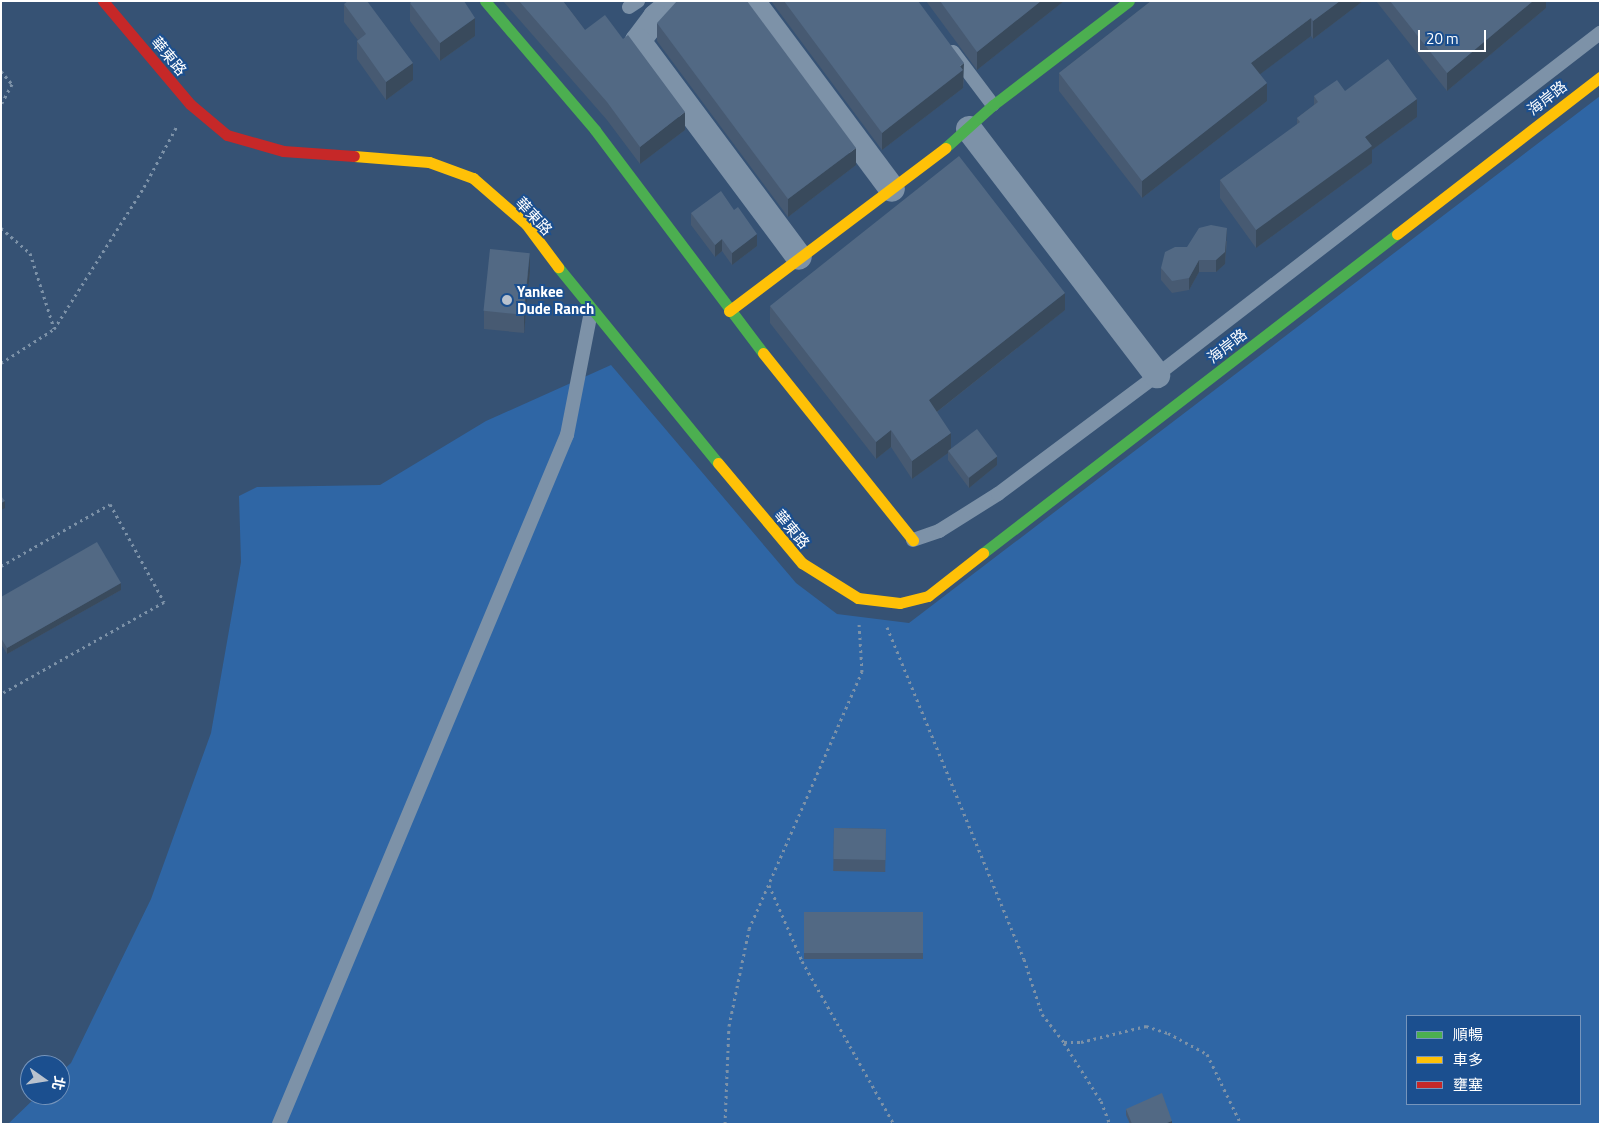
<!DOCTYPE html>
<html>
<head>
<meta charset="utf-8">
<style>
	body { margin:0 }
	#map { position:relative; width:1601px; height:1125px; overflow:hidden; background:#365274; font-family:"Titillium Web","Noto Sans TC",sans-serif }
	div>[style] { position:absolute }
	.green>* { inset:0; background:#2f66a5 }
	.path>* { height:3px; margin-top:-1.5px; transform-origin:0; background:repeating-linear-gradient(90deg,#7d92a8 0 2.5px,transparent 0 6.5px) }
	.lane>* { height:14px; margin:-7px; padding:0 7px; transform-origin:7px; border-radius:7px; background:#7d92a8 }
	.street>* { height:26px; margin:-13px; padding:0 13px; transform-origin:13px; border-radius:13px; background:#7d92a8 }
	.fast>* { height:11px; margin:-5.5px; padding:0 5.5px; transform-origin:5.5px; border-radius:5.5px; background:#4caf50 }
	.slow>* { height:11px; margin:-5.5px; padding:0 5.5px; transform-origin:5.5px; border-radius:5.5px; background:#ffc107 }
	.jam>* { height:11px; margin:-5.5px; padding:0 5.5px; transform-origin:5.5px; border-radius:5.5px; background:#c62828 }
	.wall>* { inset:0; background:#475a72; transform-origin:0 0 }
	.shaded-wall>* { inset:0; background:#394a5c }
	.building>* { inset:0; background:#526984; transform-origin:0 0 }
	.dots>* { width:14px; height:14px; translate:-50% -50%; box-sizing:border-box; border:2px solid #1b4f8f; border-radius:50% }
	span { translate:-50% -50%; white-space:nowrap; text-align:center; line-height:1.15; -webkit-text-stroke:4px #1b4f8f; paint-order:stroke }
	.street-label { font-size:15px; color:#fff }
	.poi-label { font-size:15px; color:#fff; font-weight:700 }
	.left { translate:0 -50%; text-align:left }
	.frame { position:absolute; inset:0; border:2px solid #fff; pointer-events:none }
	.legend { position:absolute; left:1406px; top:1015px; width:175px; height:90px; box-sizing:border-box; background:#1b4f8f; border:1px solid #7695bc; margin:0; padding:6px 9px; list-style:none; font-size:15px; color:#fff }
	.legend li { display:flex; align-items:center; gap:10px; height:25px }
	.legend b { width:25px; border:1px solid #7695bc }
	.north { position:absolute; left:20px; top:1055px; width:50px; height:50px; box-sizing:border-box; background:#1b4f8f; border:1px solid #7695bc; border-radius:50%; rotate:103deg; font-size:14px; font-weight:700; line-height:20px; text-align:center; color:#fff }
	.north::after { content:''; display:block; margin:auto; width:18px; height:22px; background:#b9c2ce; clip-path:polygon(50% 0,100% 100%,50% 72%,0 100%) }
	.scale { position:absolute; left:1418px; top:30px; width:68px; height:22px; box-sizing:border-box; border:2px solid #fff; border-top:0; padding-left:6px; font-size:15px; line-height:18px; white-space:nowrap; color:#fff; -webkit-text-stroke:4px #1b4f8f; paint-order:stroke }
</style>
</head>
<body>
<div id="map">
	<div class="green">
		<i style="clip-path:polygon(evenodd,1600px 96px,1600px 1124px,8px 1124px,38px 1095px,60px 1095px,60px 1073px,71px 1063px,151px 899px,211px 733px,241px 562px,239px 496px,257px 487px,380px 485px,486px 421px,611px 365px,796px 583px,837px 614px,909px 623px,1600px 96px,1407px 1016px,1580px 1016px,1580px 1104px,1407px 1104px,1407px 1016px)"></i>
	</div>
	<div class="path">
		<i style="left:1px;top:71px;width:17px;rotate:50deg"></i>
		<i style="left:12px;top:84px;width:24px;rotate:118deg"></i>
		<i style="left:1px;top:228px;width:38px;rotate:41deg"></i>
		<i style="left:30px;top:253px;width:79px;rotate:72.3deg"></i>
		<i style="left:1px;top:363px;width:63px;rotate:-32.7deg"></i>
		<i style="left:54px;top:329px;width:168px;rotate:-57.6deg"></i>
		<i style="left:144px;top:187px;width:69px;rotate:-61.6deg"></i>
		<i style="left:1px;top:566px;width:125px;rotate:-29.6deg"></i>
		<i style="left:110px;top:504px;width:112px;rotate:61.1deg"></i>
		<i style="left:164px;top:602px;width:187px;rotate:150.6deg"></i>
		<i style="left:887px;top:627px;width:359px;rotate:67.6deg"></i>
		<i style="left:1024px;top:959px;width:58px;rotate:71.9deg"></i>
		<i style="left:1042px;top:1014px;width:36px;rotate:52deg"></i>
		<i style="left:1064px;top:1042px;width:17px"></i>
		<i style="left:1081px;top:1042px;width:67px;rotate:-13.8deg"></i>
		<i style="left:1146px;top:1026px;width:23px;rotate:18deg"></i>
		<i style="left:1168px;top:1033px;width:44px;rotate:28.3deg"></i>
		<i style="left:1207px;top:1054px;width:78px;rotate:64.1deg"></i>
		<i style="left:769px;top:885px;width:83px;rotate:66.5deg"></i>
		<i style="left:802px;top:961px;width:187px;rotate:60.6deg"></i>
		<i style="left:1064px;top:1043px;width:69px;rotate:57.5deg"></i>
		<i style="left:1101px;top:1101px;width:25px;rotate:69deg"></i>
		<i style="left:725px;top:1124px;width:98px;rotate:-87.7deg"></i>
		<i style="left:729px;top:1026px;width:99px;rotate:-78.3deg"></i>
		<i style="left:749px;top:929px;width:281px;rotate:-66.3deg"></i>
		<i style="left:862px;top:672px;width:49px;rotate:-93.5deg"></i>
	</div>
	<div class="lane">
		<i style="left:629px;top:7px;width:11px;rotate:-34deg"></i>
		<i style="left:953px;top:52px;width:66px;rotate:53deg"></i>
		<i style="left:913px;top:540px;width:28px;rotate:-19deg"></i>
		<i style="left:939px;top:531px;width:70px;rotate:-32.1deg"></i>
		<i style="left:998px;top:494px;width:199px;rotate:-36.8deg"></i>
		<i style="left:1157px;top:375px;width:560px;rotate:-37.67deg"></i>
		<i style="left:279px;top:1124px;width:747px;rotate:-67.32deg"></i>
		<i style="left:567px;top:435px;width:126px;rotate:-79deg"></i>
	</div>
	<div class="street">
		<i style="left:675px;top:1px;width:25px;rotate:140deg"></i>
		<i style="left:656px;top:17px;width:30px;rotate:127deg"></i>
		<i style="left:638px;top:41px;width:269px;rotate:53.3deg"></i>
		<i style="left:752px;top:1px;width:234px;rotate:53.3deg"></i>
		<i style="left:969px;top:129px;width:310px;rotate:52.6deg"></i>
	</div>
	<div class="fast">
		<i style="left:485px;top:1px;width:170px;rotate:49.5deg"></i>
		<i style="left:595px;top:130px;width:279px;rotate:53deg"></i>
		<i style="left:945px;top:148px;width:64px;rotate:-41.9deg"></i>
		<i style="left:993px;top:105px;width:171px;rotate:-37.4deg"></i>
		<i style="left:558px;top:267px;width:253px;rotate:50.8deg"></i>
		<i style="left:983px;top:553px;width:523px;rotate:-37.62deg"></i>
	</div>
	<div class="slow">
		<i style="left:354px;top:156px;width:75px;rotate:4.6deg"></i>
		<i style="left:429px;top:162px;width:47px;rotate:20deg"></i>
		<i style="left:473px;top:178px;width:70px;rotate:41deg"></i>
		<i style="left:526px;top:224px;width:54px;rotate:53.3deg"></i>
		<i style="left:1397px;top:234px;width:257px;rotate:-37.7deg"></i>
		<i style="left:729px;top:311px;width:271px;rotate:-37deg"></i>
		<i style="left:763px;top:353px;width:240px;rotate:51.3deg"></i>
		<i style="left:718px;top:463px;width:131px;rotate:50deg"></i>
		<i style="left:802px;top:563px;width:66px;rotate:32deg"></i>
		<i style="left:858px;top:598px;width:42px;rotate:6.8deg"></i>
		<i style="left:900px;top:603px;width:29px;rotate:-14deg"></i>
		<i style="left:928px;top:596px;width:70px;rotate:-38deg"></i>
	</div>
	<div class="jam">
		<i style="left:103px;top:1px;width:135px;rotate:49.8deg"></i>
		<i style="left:190px;top:104px;width:48px;rotate:40deg"></i>
		<i style="left:227px;top:135px;width:58px;rotate:15.9deg"></i>
		<i style="left:283px;top:151px;width:71px;rotate:4deg"></i>
	</div>
	<div class="wall">
		<i style="clip-path:polygon(503px 1px,563px 1px,585px 30px,685px 130px,640px 164px,607px 120px)"></i>
		<i style="clip-path:polygon(771px 1px,918px 1px,964px 80px,963px 88px,882px 150px)"></i>
		<i style="clip-path:polygon(926px 1px,1064px 1px,977px 70px)"></i>
		<i style="clip-path:polygon(1151px 1px,1363px 1px,1313px 39px,1311px 36px,1260px 74px,1267px 101px,1142px 198px,1059px 91px,1059px 73px)"></i>
		<i style="clip-path:polygon(1376px 1px,1546px 1px,1546px 8px,1447px 91px)"></i>
		<i style="clip-path:polygon(410px 3px,475px 36px,440px 61px,410px 21px)"></i>
		<i style="clip-path:polygon(344px 4px,413px 80px,386px 100px,357px 59px,357px 41px,358px 40px,344px 22px)"></i>
		<i style="clip-path:polygon(657px 23px,856px 165px,788px 217px,657px 41px)"></i>
		<i style="clip-path:polygon(1345px 91px,1417px 117px,1372px 150px,1372px 163px,1256px 248px,1220px 198px,1220px 180px,1297px 125px,1297px 118px,1314px 105px,1314px 96px)"></i>
		<i style="clip-path:polygon(691px 213px,757px 246px,732px 265px,722px 251px,715px 257px,691px 225px)"></i>
		<i style="clip-path:polygon(1227px 241px,1225px 264px,1216px 272px,1199px 272px,1189px 290px,1172px 293px,1161px 280px,1161px 268px,1187px 247px)"></i>
		<i style="clip-path:polygon(530px 271px,524px 333px,484px 329px,484px 311px)"></i>
		<i style="clip-path:polygon(770px 306px,1065px 310px,937px 412px,951px 448px,997px 465px,969px 488px,948px 460px,948px 453px,912px 479px,891px 447px,876px 459px,770px 323px)"></i>
		<i style="clip-path:polygon(121px 590px,7px 654px,1px 644px,1px 597px)"></i>
		<i style="left:834px;top:828px;width:52px;height:43px;rotate:1deg"></i>
		<i style="left:804px;top:912px;width:119px;height:47px"></i>
		<i style="clip-path:polygon(1126px 1109px,1172px 1124px,1130px 1124px,1126px 1115px)"></i>
	</div>
	<div class="shaded-wall">
		<i style="clip-path:polygon(1041px 1px,1064px 1px,977px 70px,977px 52px)"></i>
		<i style="clip-path:polygon(1340px 1px,1363px 1px,1313px 39px,1313px 21px)"></i>
		<i style="clip-path:polygon(1533px 1px,1546px 1px,1546px 8px,1447px 91px,1447px 73px)"></i>
		<i style="clip-path:polygon(475px 18px,475px 36px,440px 61px,440px 43px)"></i>
		<i style="clip-path:polygon(1311px 18px,1311px 36px,1251px 81px,1251px 63px)"></i>
		<i style="clip-path:polygon(413px 63px,413px 80px,386px 100px,386px 82px)"></i>
		<i style="clip-path:polygon(964px 63px,963px 88px,882px 150px,882px 133px)"></i>
		<i style="clip-path:polygon(1267px 83px,1267px 101px,1142px 198px,1142px 181px)"></i>
		<i style="clip-path:polygon(1417px 99px,1417px 117px,1372px 150px,1372px 163px,1256px 248px,1256px 230px,1365px 137px)"></i>
		<i style="clip-path:polygon(685px 112px,685px 130px,640px 164px,640px 147px)"></i>
		<i style="clip-path:polygon(856px 148px,856px 165px,788px 217px,788px 199px)"></i>
		<i style="clip-path:polygon(1227px 228px,1225px 264px,1216px 272px,1216px 260px)"></i>
		<i style="clip-path:polygon(757px 234px,757px 246px,732px 265px,732px 253px)"></i>
		<i style="clip-path:polygon(722px 239px,722px 251px,715px 257px,715px 245px)"></i>
		<i style="clip-path:polygon(530px 253px,530px 271px,524px 333px,524px 315px)"></i>
		<i style="clip-path:polygon(1199px 260px,1199px 272px,1189px 290px,1189px 278px)"></i>
		<i style="clip-path:polygon(1065px 293px,1065px 310px,929px 418px,929px 400px)"></i>
		<i style="clip-path:polygon(891px 430px,891px 447px,876px 459px,876px 442px)"></i>
		<i style="clip-path:polygon(951px 433px,951px 451px,948px 451px,948px 453px,912px 479px,912px 461px)"></i>
		<i style="clip-path:polygon(997px 456px,997px 465px,969px 488px,969px 478px)"></i>
		<i style="clip-path:polygon(5px 501px,5px 508px,1px 510px,1px 503px)"></i>
		<i style="clip-path:polygon(121px 583px,121px 590px,7px 654px,7px 648px)"></i>
		<i style="clip-path:polygon(1172px 1121px,1172px 1124px,1164px 1124px)"></i>
	</div>
	<div class="building">
		<i style="clip-path:polygon(348px 1px,367px 1px,413px 63px,386px 82px,357px 41px,366px 34px,344px 4px)"></i>
		<i style="clip-path:polygon(412px 1px,464px 1px,475px 18px,440px 43px,410px 3px)"></i>
		<i style="clip-path:polygon(519px 1px,563px 1px,585px 30px,605px 15px,623px 39px,628px 35px,685px 112px,640px 147px,607px 102px)"></i>
		<i style="clip-path:polygon(677px 1px,747px 1px,856px 148px,788px 199px,657px 23px)"></i>
		<i style="clip-path:polygon(784px 1px,918px 1px,964px 63px,960px 66px,963px 70px,882px 133px)"></i>
		<i style="clip-path:polygon(940px 1px,1041px 1px,977px 52px)"></i>
		<i style="clip-path:polygon(1151px 1px,1340px 1px,1313px 21px,1311px 18px,1251px 63px,1267px 83px,1142px 181px,1059px 73px)"></i>
		<i style="clip-path:polygon(1390px 1px,1533px 1px,1447px 73px)"></i>
		<i style="clip-path:polygon(1388px 59px,1417px 99px,1365px 137px,1372px 146px,1256px 230px,1220px 180px,1300px 122px,1297px 118px,1318px 102px,1314px 96px,1337px 80px,1345px 91px)"></i>
		<i style="clip-path:polygon(959px 156px,1065px 293px,929px 400px,951px 433px,912px 461px,891px 430px,876px 442px,770px 306px)"></i>
		<i style="clip-path:polygon(721px 191px,734px 210px,738px 207px,757px 234px,732px 253px,722px 239px,715px 245px,691px 213px)"></i>
		<i style="clip-path:polygon(1211px 225px,1227px 228px,1225px 252px,1216px 260px,1199px 260px,1189px 278px,1172px 281px,1161px 268px,1165px 252px,1175px 247px,1187px 247px,1199px 228px)"></i>
		<i style="left:490px;top:249px;width:40px;height:62px;rotate:6deg"></i>
		<i style="left:977px;top:429px;width:34px;height:36px;rotate:53deg"></i>
		<i style="clip-path:polygon(1px 496px,5px 501px,1px 503px)"></i>
		<i style="clip-path:polygon(97px 542px,121px 583px,7px 648px,1px 638px,1px 597px)"></i>
		<i style="left:834px;top:828px;width:52px;height:31px;rotate:1deg"></i>
		<i style="left:804px;top:912px;width:119px;height:41px"></i>
		<i style="clip-path:polygon(1162px 1093px,1172px 1121px,1164px 1124px,1132px 1124px,1126px 1109px)"></i>
	</div>
	<div class="dots">
		<i style="left:507px;top:300px;background:#b9c2ce"></i>
	</div>
	<div class="street-label">
		<span style="left:169px;top:56px;rotate:50deg">華東路</span>
		<span style="left:1547px;top:98px;rotate:-38deg">海岸路</span>
		<span style="left:534px;top:216px;rotate:47deg">華東路</span>
		<span style="left:1227px;top:346px;rotate:-38deg">海岸路</span>
		<span style="left:792px;top:529px;rotate:50deg">華東路</span>
	</div>
	<div class="poi-label">
		<span class="left" style="left:517px;top:300px">Yankee<br>Dude Ranch</span>
	</div>
	<div class="frame"></div>
	<ul class="legend">
	<li><b style="height:6px;background:#4caf50"></b>順暢</li>
	<li><b style="height:6px;background:#ffc107"></b>車多</li>
	<li><b style="height:6px;background:#c62828"></b>壅塞</li>
	</ul>
	<div class="north">北</div>
	<div class="scale">20 m</div>
</div>
</body>
</html>
